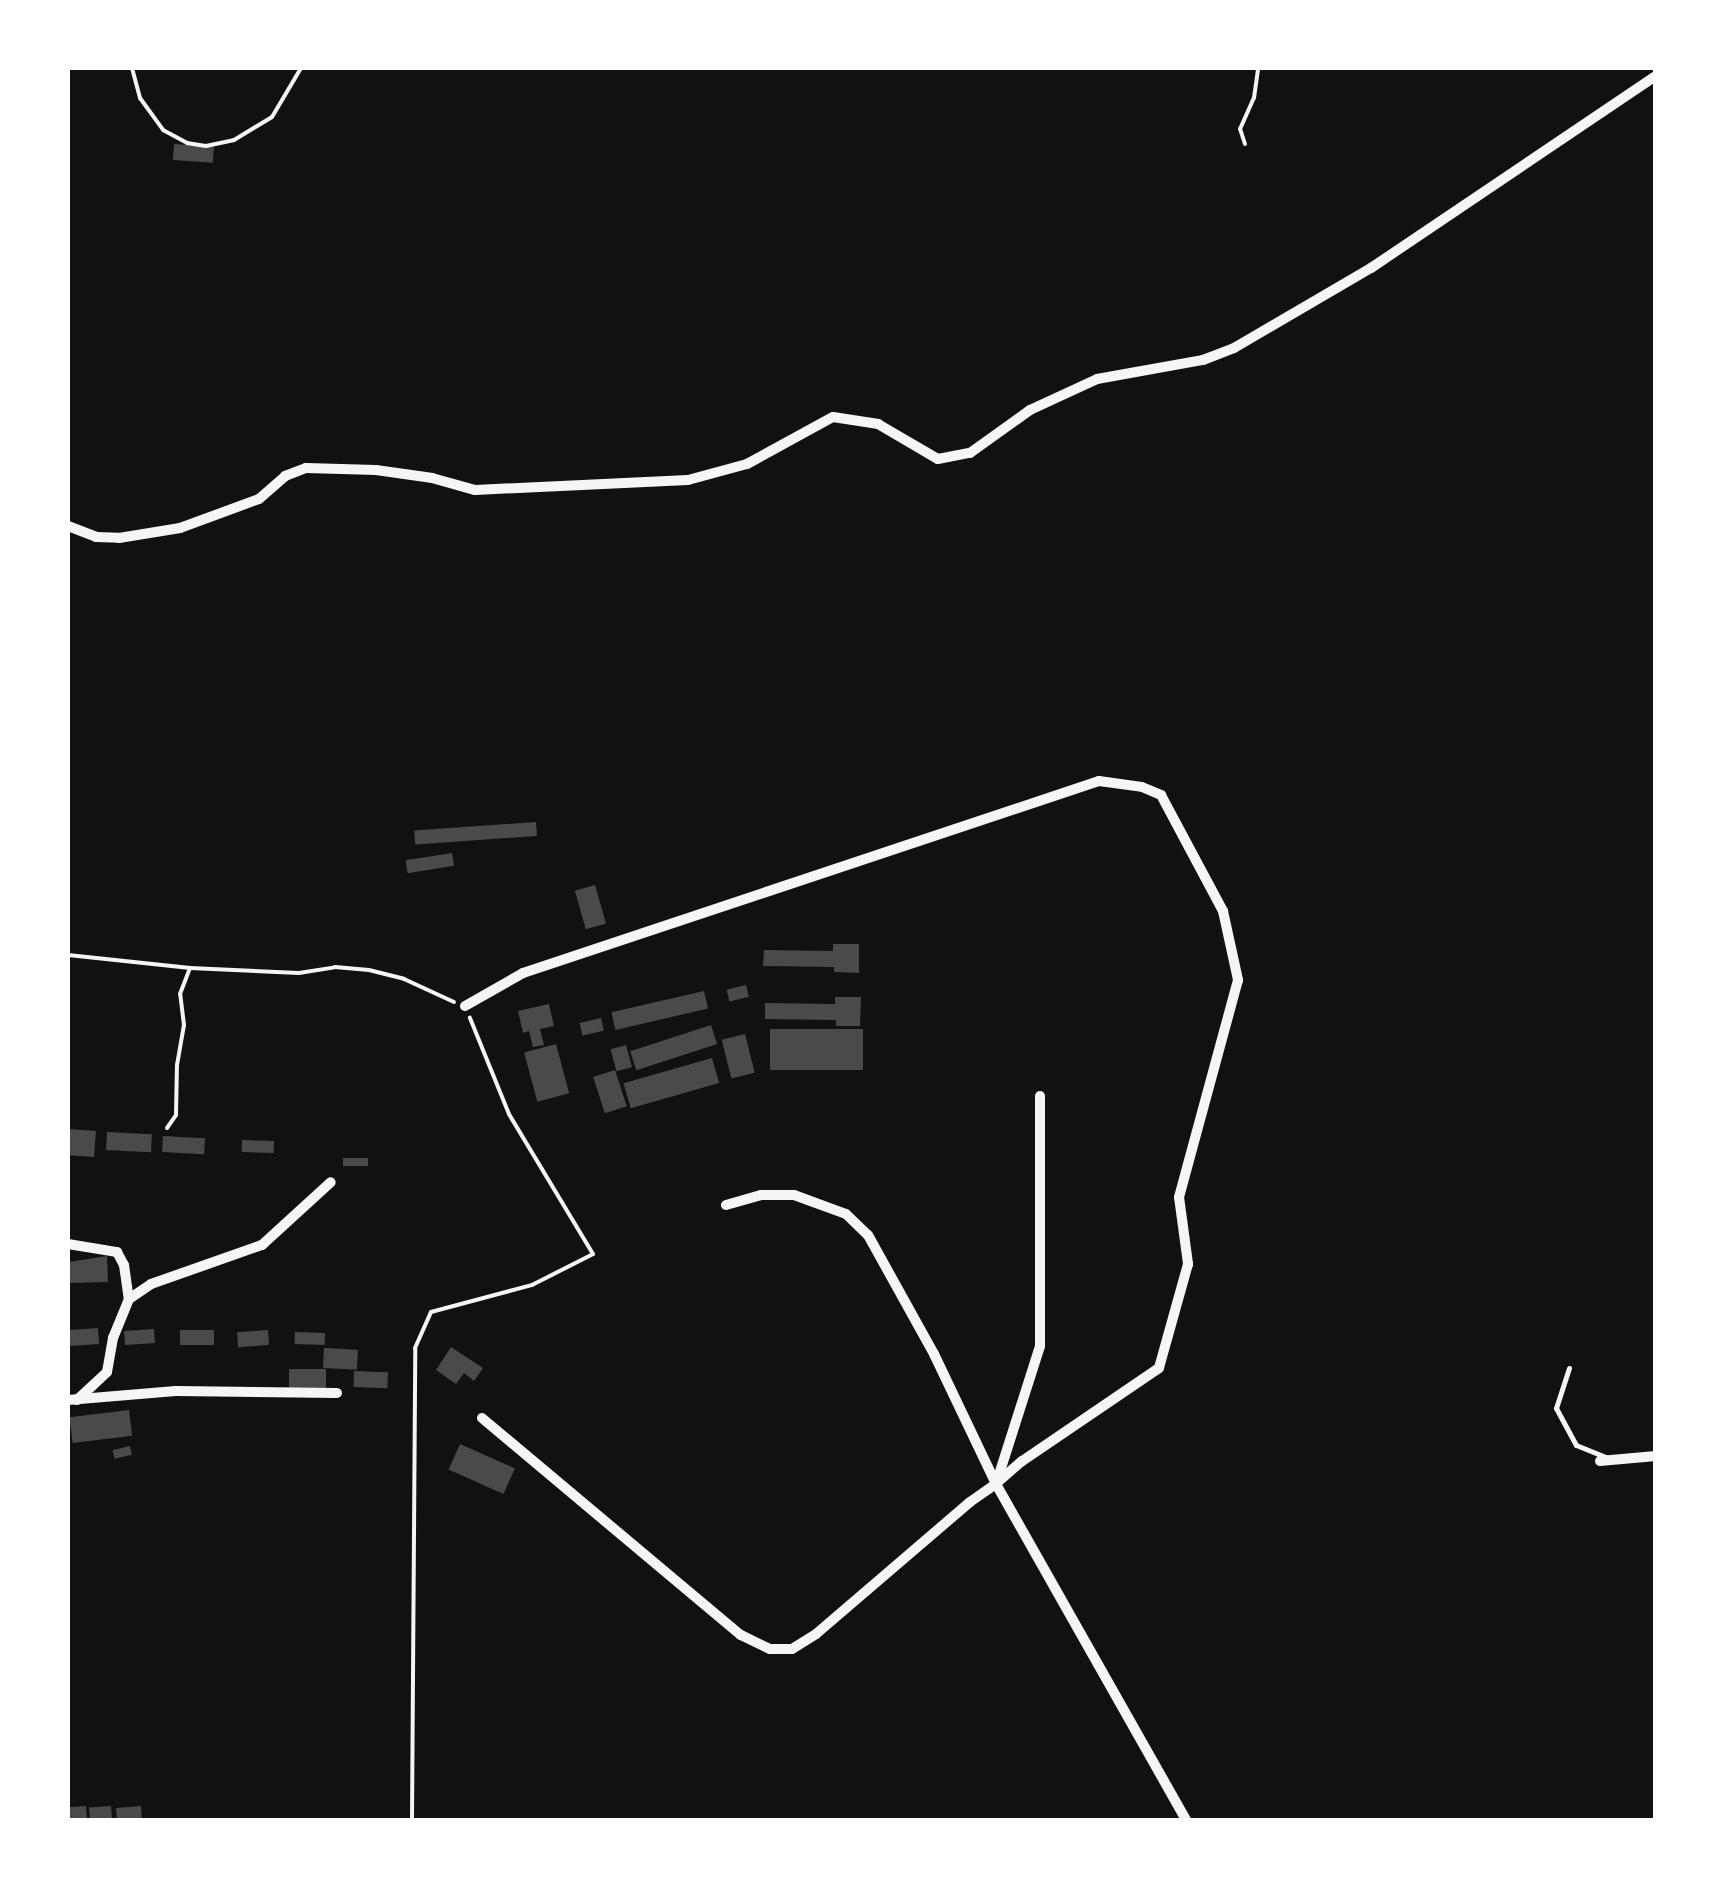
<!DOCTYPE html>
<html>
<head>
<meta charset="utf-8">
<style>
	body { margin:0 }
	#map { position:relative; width:1723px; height:1888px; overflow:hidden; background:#111; font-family:"Nunito Sans",sans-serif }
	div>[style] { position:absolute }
	.building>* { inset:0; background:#4a4a4a; transform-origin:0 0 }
	.path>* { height:4px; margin:-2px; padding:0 2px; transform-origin:2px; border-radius:2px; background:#f5f5f5 }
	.service>* { height:5px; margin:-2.5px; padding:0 2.5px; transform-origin:2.5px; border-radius:2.5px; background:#f5f5f5 }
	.minor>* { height:10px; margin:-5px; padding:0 5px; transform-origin:5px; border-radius:5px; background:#f5f5f5 }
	span { translate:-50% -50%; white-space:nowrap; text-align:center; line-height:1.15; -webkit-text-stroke:8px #fff; paint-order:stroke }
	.frame { position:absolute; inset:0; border:70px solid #fff; pointer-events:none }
</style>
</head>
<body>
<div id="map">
	<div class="building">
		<i style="left:174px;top:144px;width:40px;height:16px;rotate:4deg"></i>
		<i style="left:536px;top:822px;width:14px;height:122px;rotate:86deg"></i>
		<i style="left:452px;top:853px;width:13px;height:47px;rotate:81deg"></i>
		<i style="left:595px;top:885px;width:40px;height:21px;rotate:74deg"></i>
		<i style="clip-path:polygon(833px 944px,859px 944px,859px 973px,834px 972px,834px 967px,763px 966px,764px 950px,833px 951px)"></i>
		<i style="left:746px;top:985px;width:12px;height:20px;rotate:76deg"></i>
		<i style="left:704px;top:991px;width:18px;height:95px;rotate:77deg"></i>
		<i style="clip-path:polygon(835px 997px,861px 997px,860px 1026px,836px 1026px,836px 1020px,765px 1019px,765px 1003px,835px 1004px)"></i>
		<i style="clip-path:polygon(549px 1004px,554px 1026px,540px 1029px,544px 1045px,533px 1047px,529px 1031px,523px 1033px,518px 1011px)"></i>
		<i style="left:601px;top:1018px;width:13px;height:22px;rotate:77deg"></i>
		<i style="left:711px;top:1025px;width:20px;height:85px;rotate:72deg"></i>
		<i style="left:770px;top:1029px;width:93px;height:41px"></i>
		<i style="left:745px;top:1034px;width:40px;height:24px;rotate:76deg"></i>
		<i style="left:556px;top:1044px;width:51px;height:33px;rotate:75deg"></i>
		<i style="left:626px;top:1045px;width:23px;height:16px;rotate:75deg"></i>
		<i style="left:712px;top:1058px;width:26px;height:92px;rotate:74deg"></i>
		<i style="left:615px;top:1070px;width:38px;height:23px;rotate:72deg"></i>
		<i style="left:68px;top:1129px;width:28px;height:26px;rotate:4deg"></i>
		<i style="left:107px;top:1132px;width:45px;height:18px;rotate:3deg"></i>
		<i style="left:163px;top:1136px;width:42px;height:16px;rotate:3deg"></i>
		<i style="left:242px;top:1140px;width:32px;height:12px;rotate:2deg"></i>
		<i style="left:343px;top:1158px;width:25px;height:8px"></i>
		<i style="clip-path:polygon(107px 1256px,108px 1282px,69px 1283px,69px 1262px)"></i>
		<i style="left:98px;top:1328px;width:16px;height:30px;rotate:86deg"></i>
		<i style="left:154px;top:1329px;width:14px;height:30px;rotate:86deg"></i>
		<i style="left:180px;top:1330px;width:34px;height:15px"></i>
		<i style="left:268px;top:1330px;width:15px;height:31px;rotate:86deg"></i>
		<i style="left:295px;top:1332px;width:30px;height:12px;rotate:2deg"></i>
		<i style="clip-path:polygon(451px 1347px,483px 1368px,474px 1381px,464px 1373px,456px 1384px,436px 1370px)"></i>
		<i style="left:324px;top:1348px;width:34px;height:20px;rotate:3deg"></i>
		<i style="left:289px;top:1369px;width:37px;height:20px"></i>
		<i style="left:354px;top:1371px;width:34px;height:16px;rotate:2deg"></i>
		<i style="left:129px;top:1410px;width:26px;height:60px;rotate:83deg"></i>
		<i style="left:460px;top:1444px;width:60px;height:28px;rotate:24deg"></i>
		<i style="left:130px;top:1446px;width:9px;height:18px;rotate:77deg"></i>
		<i style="left:86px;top:1806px;width:14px;height:18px;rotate:86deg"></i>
		<i style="left:111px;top:1806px;width:14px;height:22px;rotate:86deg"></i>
		<i style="clip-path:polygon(141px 1806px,142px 1820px,117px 1820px,116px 1808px)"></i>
	</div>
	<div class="path">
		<i style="left:132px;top:68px;width:31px;rotate:75deg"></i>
		<i style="left:140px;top:98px;width:39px;rotate:54deg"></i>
		<i style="left:163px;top:130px;width:27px;rotate:28deg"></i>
		<i style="left:187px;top:143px;width:19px;rotate:9deg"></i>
		<i style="left:206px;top:146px;width:29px;rotate:-12deg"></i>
		<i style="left:234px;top:140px;width:44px;rotate:-31.2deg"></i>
		<i style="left:272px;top:117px;width:57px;rotate:-59.4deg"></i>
		<i style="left:1245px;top:144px;width:16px;rotate:-108deg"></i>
		<i style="left:1240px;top:129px;width:34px;rotate:-66deg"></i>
		<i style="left:1254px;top:98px;width:30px;rotate:-82deg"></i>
		<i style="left:68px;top:955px;width:123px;rotate:6.1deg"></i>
		<i style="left:190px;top:968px;width:109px;rotate:2.6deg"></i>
		<i style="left:299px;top:973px;width:36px;rotate:-9deg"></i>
		<i style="left:335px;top:967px;width:34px;rotate:5deg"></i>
		<i style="left:369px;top:970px;width:36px;rotate:14deg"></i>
		<i style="left:404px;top:979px;width:55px;rotate:24.7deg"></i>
		<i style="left:167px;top:1128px;width:16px;rotate:-55deg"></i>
		<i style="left:176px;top:1115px;width:50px;rotate:-88.9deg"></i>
		<i style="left:177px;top:1065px;width:41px;rotate:-80.1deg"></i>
		<i style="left:184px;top:1025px;width:31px;rotate:-97deg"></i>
		<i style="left:180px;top:994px;width:28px;rotate:-69deg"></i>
		<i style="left:412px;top:1820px;width:472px;rotate:-89.6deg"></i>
		<i style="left:415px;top:1348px;width:39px;rotate:-66deg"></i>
		<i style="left:431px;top:1312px;width:105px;rotate:-15deg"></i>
		<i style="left:532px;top:1285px;width:68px;rotate:-26.9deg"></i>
		<i style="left:593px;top:1254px;width:163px;rotate:-121deg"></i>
		<i style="left:509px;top:1114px;width:104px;rotate:-112.1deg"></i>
	</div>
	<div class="service">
		<i style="left:1569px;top:1368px;width:42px;rotate:108deg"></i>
		<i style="left:1556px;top:1408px;width:42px;rotate:61.6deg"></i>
		<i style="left:1576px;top:1445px;width:32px;rotate:22deg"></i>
	</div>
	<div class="minor">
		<i style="left:68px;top:526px;width:30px;rotate:21deg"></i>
		<i style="left:96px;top:537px;width:23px;rotate:2deg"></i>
		<i style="left:119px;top:538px;width:62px;rotate:-9.3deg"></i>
		<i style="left:180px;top:528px;width:84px;rotate:-20.2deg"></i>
		<i style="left:259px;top:499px;width:35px;rotate:-41deg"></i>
		<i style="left:285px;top:476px;width:22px;rotate:-21deg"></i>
		<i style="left:306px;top:468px;width:70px;rotate:1.6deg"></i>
		<i style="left:376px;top:470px;width:57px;rotate:8.1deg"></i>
		<i style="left:432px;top:478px;width:45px;rotate:15.6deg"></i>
		<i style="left:475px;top:490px;width:213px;rotate:-2.7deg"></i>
		<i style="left:688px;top:480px;width:61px;rotate:-15.2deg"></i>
		<i style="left:747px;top:464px;width:98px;rotate:-28.7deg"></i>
		<i style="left:833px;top:417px;width:46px;rotate:8.8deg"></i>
		<i style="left:878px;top:424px;width:69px;rotate:30.3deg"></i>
		<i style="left:938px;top:459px;width:33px;rotate:-11deg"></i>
		<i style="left:970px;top:453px;width:74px;rotate:-35.6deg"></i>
		<i style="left:1030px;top:410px;width:74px;rotate:-24.8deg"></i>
		<i style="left:1097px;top:379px;width:108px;rotate:-10.2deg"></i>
		<i style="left:1203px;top:360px;width:33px;rotate:-21deg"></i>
		<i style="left:1234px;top:348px;width:159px;rotate:-30.3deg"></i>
		<i style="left:1371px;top:268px;width:344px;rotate:-34deg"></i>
		<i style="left:465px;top:1006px;width:67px;rotate:-29.6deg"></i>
		<i style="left:523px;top:973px;width:607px;rotate:-18.43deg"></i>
		<i style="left:1099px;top:781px;width:43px;rotate:7.9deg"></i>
		<i style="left:1142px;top:787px;width:21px;rotate:23deg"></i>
		<i style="left:1161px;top:795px;width:132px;rotate:61.9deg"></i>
		<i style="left:1223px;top:911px;width:71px;rotate:77.7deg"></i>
		<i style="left:1238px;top:980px;width:225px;rotate:105.2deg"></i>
		<i style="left:1179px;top:1197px;width:68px;rotate:82.3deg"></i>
		<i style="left:1188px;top:1264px;width:108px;rotate:105.6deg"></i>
		<i style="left:1159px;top:1368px;width:166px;rotate:145.8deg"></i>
		<i style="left:1022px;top:1461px;width:35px;rotate:139deg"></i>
		<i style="left:726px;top:1205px;width:36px;rotate:-16deg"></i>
		<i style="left:761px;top:1195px;width:33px"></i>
		<i style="left:794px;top:1195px;width:55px;rotate:20.1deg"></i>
		<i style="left:846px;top:1214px;width:30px;rotate:44deg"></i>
		<i style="left:868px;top:1235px;width:136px;rotate:61deg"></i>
		<i style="left:934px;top:1354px;width:144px;rotate:64.5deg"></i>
		<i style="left:996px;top:1484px;width:386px;rotate:60.5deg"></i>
		<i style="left:68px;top:1244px;width:50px;rotate:9.3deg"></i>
		<i style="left:117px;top:1252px;width:15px;rotate:62deg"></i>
		<i style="left:124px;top:1265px;width:34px;rotate:82deg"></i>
		<i style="left:68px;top:1400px;width:108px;rotate:-4.8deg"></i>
		<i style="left:176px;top:1391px;width:161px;rotate:0.7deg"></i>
		<i style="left:77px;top:1400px;width:41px;rotate:-43deg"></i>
		<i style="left:107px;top:1372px;width:35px;rotate:-80deg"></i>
		<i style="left:113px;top:1338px;width:42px;rotate:-67.7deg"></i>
		<i style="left:129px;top:1299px;width:27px;rotate:-34deg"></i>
		<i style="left:151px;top:1284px;width:118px;rotate:-19.4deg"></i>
		<i style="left:262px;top:1245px;width:93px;rotate:-42.4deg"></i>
		<i style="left:482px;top:1418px;width:338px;rotate:40deg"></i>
		<i style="left:741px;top:1635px;width:32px;rotate:26deg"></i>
		<i style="left:770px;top:1649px;width:22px"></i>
		<i style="left:792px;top:1649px;width:28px;rotate:-32deg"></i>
		<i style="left:816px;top:1634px;width:203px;rotate:-40.6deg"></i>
		<i style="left:970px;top:1502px;width:32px;rotate:-35deg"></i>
		<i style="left:996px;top:1484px;width:145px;rotate:-72.3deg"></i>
		<i style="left:1040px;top:1346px;width:250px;rotate:-90deg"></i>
		<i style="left:1600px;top:1461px;width:56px;rotate:-5.1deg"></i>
	</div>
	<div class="frame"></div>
</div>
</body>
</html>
